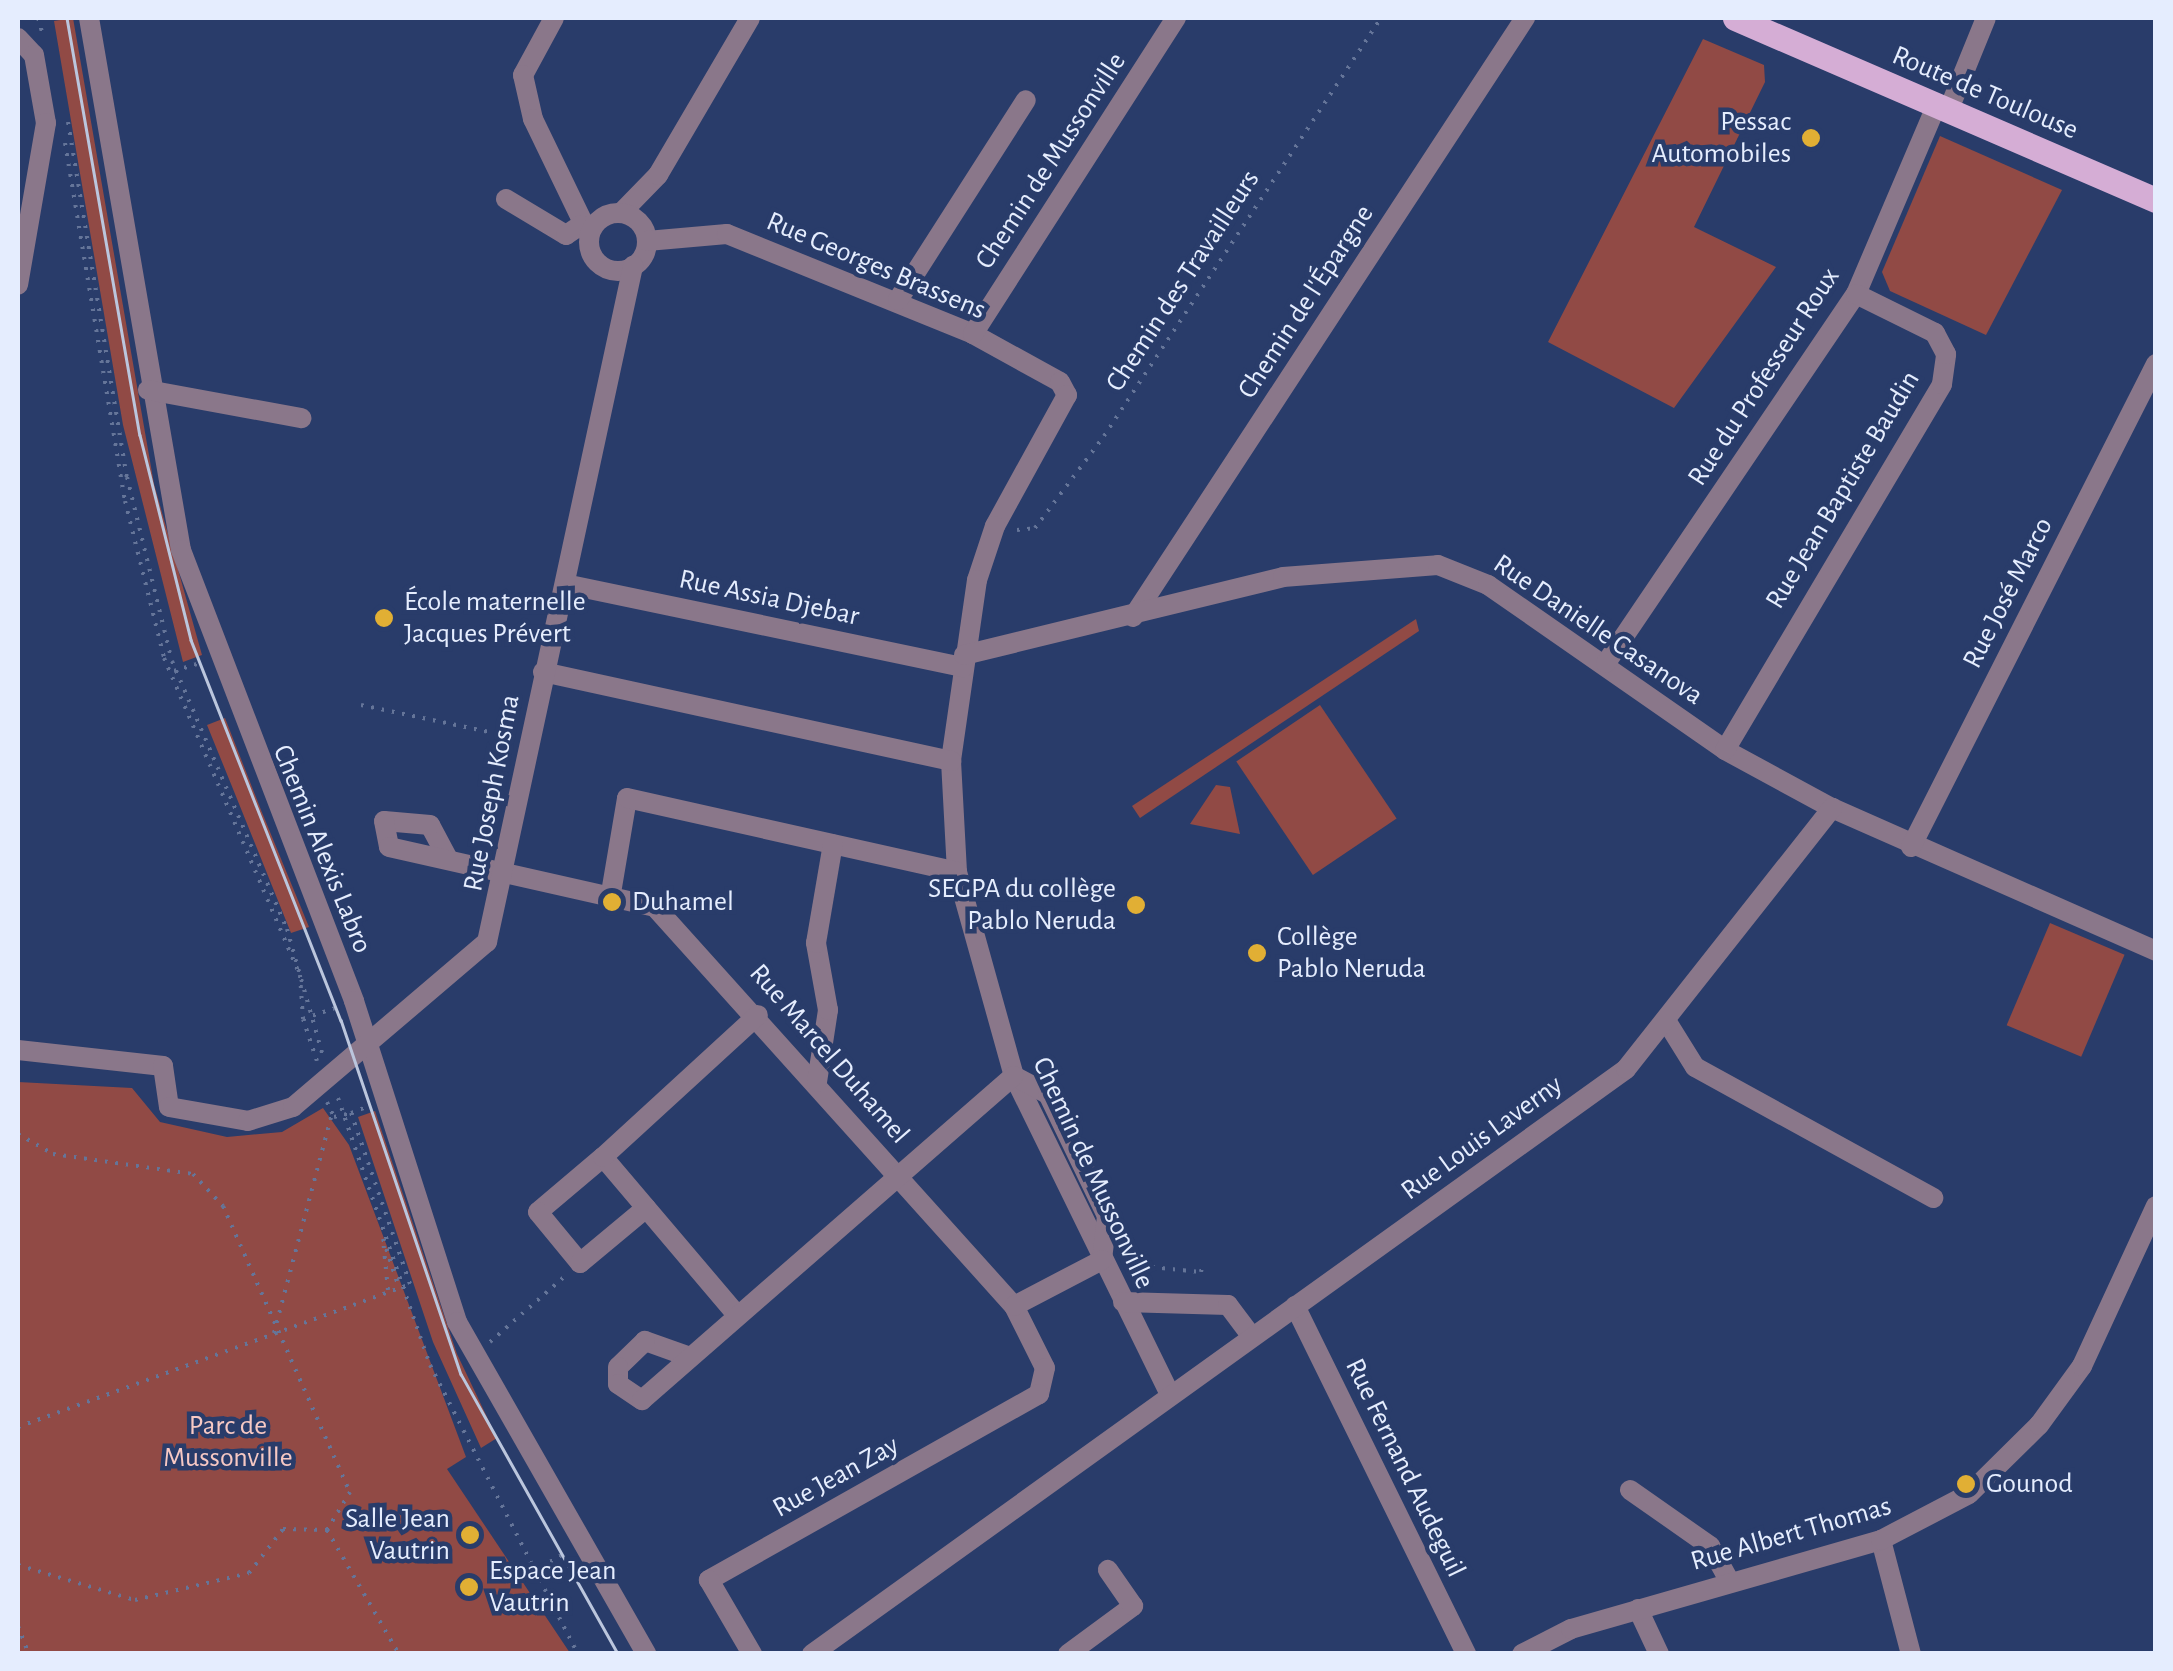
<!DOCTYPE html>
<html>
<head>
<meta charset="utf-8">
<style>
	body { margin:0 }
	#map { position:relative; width:2173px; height:1671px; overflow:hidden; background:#293c6a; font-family:"Alegreya Sans",sans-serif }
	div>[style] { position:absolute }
	.green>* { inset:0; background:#914a45; transform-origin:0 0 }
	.path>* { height:4px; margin-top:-2px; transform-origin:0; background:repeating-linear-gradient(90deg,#657599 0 2.5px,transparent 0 10.5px) }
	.minor>* { height:20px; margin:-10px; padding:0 10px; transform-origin:10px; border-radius:10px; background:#8a778a }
	.minor>.ring { margin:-10px; padding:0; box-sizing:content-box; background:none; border:20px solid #8a778a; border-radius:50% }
	.major>* { height:25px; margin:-12.5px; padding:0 12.5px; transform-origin:12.5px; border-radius:12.5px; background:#d5add5 }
	.tram>* { height:2.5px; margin:-1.25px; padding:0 1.25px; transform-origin:1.25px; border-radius:1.25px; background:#bbc6dd }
	.dots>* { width:28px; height:28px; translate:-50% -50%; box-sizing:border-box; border:5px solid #293c6a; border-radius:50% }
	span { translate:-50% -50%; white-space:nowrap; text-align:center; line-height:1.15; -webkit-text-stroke:9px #293c6a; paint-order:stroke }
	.street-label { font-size:28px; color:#e5edfe }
	.poi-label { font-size:28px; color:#e5edfe }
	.right { translate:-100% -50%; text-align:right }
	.left { translate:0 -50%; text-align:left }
	.park-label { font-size:28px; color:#f7c9c4 }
	.frame { position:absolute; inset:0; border:20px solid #e5edfe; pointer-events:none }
</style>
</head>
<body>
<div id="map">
	<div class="green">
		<i style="clip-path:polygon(73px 18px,154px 484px,202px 655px,183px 662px,123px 425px,54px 21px)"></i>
		<i style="clip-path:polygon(1703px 39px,1764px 65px,1765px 82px,1694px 227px,1776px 267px,1674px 408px,1548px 342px)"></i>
		<i style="clip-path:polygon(1940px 136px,2062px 190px,1986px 335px,1890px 291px,1882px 272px)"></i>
		<i style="clip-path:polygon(1416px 619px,1419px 631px,1140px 818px,1132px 806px)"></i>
		<i style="left:1320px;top:705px;width:137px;height:101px;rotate:56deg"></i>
		<i style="clip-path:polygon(225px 718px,261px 810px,309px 927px,291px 933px,231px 784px,207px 725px)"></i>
		<i style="clip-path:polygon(1216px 785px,1230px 787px,1240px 834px,1190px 824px)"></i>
		<i style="left:2050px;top:923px;width:81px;height:111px;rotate:23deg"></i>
		<i style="clip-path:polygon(18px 1082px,132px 1088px,160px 1122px,227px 1137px,282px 1132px,323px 1108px,349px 1145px,466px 1457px,447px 1469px,570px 1653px,18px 1653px)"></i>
		<i style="clip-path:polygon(375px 1111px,457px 1354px,497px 1438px,481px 1448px,433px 1342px,358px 1117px)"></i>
	</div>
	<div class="path">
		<i style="left:38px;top:18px;width:15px;rotate:74deg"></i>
		<i style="left:68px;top:122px;width:360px;rotate:80.6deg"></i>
		<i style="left:127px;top:477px;width:189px;rotate:76.3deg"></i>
		<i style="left:172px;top:661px;width:292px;rotate:66.8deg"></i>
		<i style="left:287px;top:929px;width:132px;rotate:74.2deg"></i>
		<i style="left:65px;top:143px;width:363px;rotate:80.5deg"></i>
		<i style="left:125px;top:501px;width:162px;rotate:76deg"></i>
		<i style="left:164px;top:658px;width:345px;rotate:66.8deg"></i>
		<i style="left:300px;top:975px;width:44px;rotate:86.1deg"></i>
		<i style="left:1017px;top:530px;width:18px;rotate:-6deg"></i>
		<i style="left:1035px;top:528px;width:115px;rotate:-53.1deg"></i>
		<i style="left:1104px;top:436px;width:501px;rotate:-56.47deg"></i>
		<i style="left:174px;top:671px;width:30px;rotate:-17deg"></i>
		<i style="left:361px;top:705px;width:155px;rotate:11.9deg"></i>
		<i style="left:317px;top:1061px;width:44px;rotate:-108.4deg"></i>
		<i style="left:303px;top:1019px;width:36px;rotate:-19deg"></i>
		<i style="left:338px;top:1098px;width:282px;rotate:71deg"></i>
		<i style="left:430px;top:1365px;width:325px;rotate:62.9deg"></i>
		<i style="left:327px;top:1102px;width:17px;rotate:65deg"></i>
		<i style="left:334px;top:1117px;width:17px;rotate:-13deg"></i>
		<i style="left:18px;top:1134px;width:40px;rotate:29.7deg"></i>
		<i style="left:53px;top:1154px;width:141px;rotate:8.1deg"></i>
		<i style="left:193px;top:1174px;width:44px;rotate:46.8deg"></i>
		<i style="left:223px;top:1206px;width:313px;rotate:66.1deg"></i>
		<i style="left:350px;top:1492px;width:44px;rotate:121.2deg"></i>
		<i style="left:327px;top:1530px;width:143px;rotate:59.9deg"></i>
		<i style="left:1131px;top:1265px;width:70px;rotate:5.7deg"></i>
		<i style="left:1201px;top:1272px;width:10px;rotate:-79deg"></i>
		<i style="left:388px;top:1290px;width:51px;rotate:-95.6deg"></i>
		<i style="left:383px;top:1239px;width:52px;rotate:71.9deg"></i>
		<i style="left:274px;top:1333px;width:227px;rotate:-75.2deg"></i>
		<i style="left:490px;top:1342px;width:100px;rotate:-41.3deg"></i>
		<i style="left:18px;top:1427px;width:417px;rotate:-20deg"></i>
		<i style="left:410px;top:1284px;width:181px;rotate:-109deg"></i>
		<i style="left:351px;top:1113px;width:17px;rotate:-21deg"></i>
		<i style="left:18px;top:1565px;width:122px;rotate:16.7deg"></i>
		<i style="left:135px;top:1600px;width:117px;rotate:-13.3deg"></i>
		<i style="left:249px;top:1573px;width:56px;rotate:-52.3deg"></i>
		<i style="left:283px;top:1529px;width:44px;rotate:1.3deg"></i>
		<i style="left:544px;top:1565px;width:15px;rotate:58deg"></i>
		<i style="left:532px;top:1572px;width:40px;rotate:-29.7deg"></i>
		<i style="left:18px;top:1626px;width:30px;rotate:69deg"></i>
	</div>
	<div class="minor">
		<i style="left:89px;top:18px;width:540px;rotate:80.19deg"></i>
		<i style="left:181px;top:550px;width:483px;rotate:69deg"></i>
		<i style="left:354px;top:1001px;width:337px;rotate:72.2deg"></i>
		<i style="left:457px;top:1322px;width:382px;rotate:60.3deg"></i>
		<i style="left:554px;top:18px;width:65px;rotate:118.5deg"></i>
		<i style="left:523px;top:75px;width:45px;rotate:77.2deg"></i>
		<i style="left:533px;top:119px;width:129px;rotate:64.2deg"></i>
		<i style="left:18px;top:38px;width:23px;rotate:47deg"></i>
		<i style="left:34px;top:55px;width:69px;rotate:80deg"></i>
		<i style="left:46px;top:123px;width:164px;rotate:99.8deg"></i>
		<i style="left:1949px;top:109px;width:98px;rotate:-67.9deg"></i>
		<i style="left:506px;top:199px;width:70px;rotate:31deg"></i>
		<i style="left:566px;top:235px;width:18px;rotate:-34deg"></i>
		<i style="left:622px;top:212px;width:52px;rotate:-45.8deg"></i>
		<i style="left:658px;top:175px;width:182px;rotate:-59.6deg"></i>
		<i class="ring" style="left:589px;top:213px;width:38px;height:38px"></i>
		<i style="left:647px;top:241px;width:80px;rotate:-5deg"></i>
		<i style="left:727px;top:234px;width:266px;rotate:22.1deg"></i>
		<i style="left:973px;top:334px;width:99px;rotate:28.9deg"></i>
		<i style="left:1060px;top:382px;width:15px;rotate:62deg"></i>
		<i style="left:1067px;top:395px;width:149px;rotate:118.8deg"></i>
		<i style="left:995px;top:526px;width:57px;rotate:108.4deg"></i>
		<i style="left:977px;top:580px;width:183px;rotate:98.2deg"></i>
		<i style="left:951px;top:761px;width:111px;rotate:86.9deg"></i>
		<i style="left:957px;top:872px;width:212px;rotate:74.4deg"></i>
		<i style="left:1014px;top:1076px;width:355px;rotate:63.9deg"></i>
		<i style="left:898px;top:300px;width:237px;rotate:-57.4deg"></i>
		<i style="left:973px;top:334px;width:376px;rotate:-57.3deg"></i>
		<i style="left:148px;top:390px;width:156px;rotate:10.4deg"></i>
		<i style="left:565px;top:584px;width:407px;rotate:11.8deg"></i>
		<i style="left:1133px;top:617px;width:716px;rotate:-56.8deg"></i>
		<i style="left:964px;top:655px;width:328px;rotate:-13.7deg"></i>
		<i style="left:1283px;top:577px;width:155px;rotate:-4.4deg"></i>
		<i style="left:1438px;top:565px;width:54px;rotate:21.8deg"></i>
		<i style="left:1488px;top:585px;width:289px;rotate:34.8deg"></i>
		<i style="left:1725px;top:750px;width:122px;rotate:28.5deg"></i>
		<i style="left:1832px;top:808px;width:354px;rotate:23.8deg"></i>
		<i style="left:1606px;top:663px;width:446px;rotate:-55.9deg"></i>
		<i style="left:1856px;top:294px;width:207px;rotate:-66.9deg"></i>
		<i style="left:543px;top:672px;width:418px;rotate:12.3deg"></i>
		<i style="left:1725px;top:750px;width:425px;rotate:-59.3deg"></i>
		<i style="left:1942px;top:384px;width:30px;rotate:-82deg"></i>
		<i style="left:1946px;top:354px;width:24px;rotate:-118deg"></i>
		<i style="left:1935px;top:333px;width:88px;rotate:-153.7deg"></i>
		<i style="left:1911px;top:847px;width:542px;rotate:-63.1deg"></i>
		<i style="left:447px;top:857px;width:36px;rotate:-118deg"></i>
		<i style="left:430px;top:825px;width:46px;rotate:-175deg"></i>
		<i style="left:384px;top:821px;width:26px;rotate:79deg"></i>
		<i style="left:389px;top:847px;width:273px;rotate:12.7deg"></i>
		<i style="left:655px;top:907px;width:537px;rotate:48.02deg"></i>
		<i style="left:1014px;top:1306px;width:69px;rotate:63.4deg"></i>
		<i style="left:1045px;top:1368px;width:27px;rotate:103deg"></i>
		<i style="left:1039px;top:1394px;width:379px;rotate:150.6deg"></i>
		<i style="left:709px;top:1580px;width:86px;rotate:59.8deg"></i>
		<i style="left:611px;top:893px;width:96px;rotate:-80.4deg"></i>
		<i style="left:627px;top:798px;width:338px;rotate:12.6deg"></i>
		<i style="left:1667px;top:1022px;width:53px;rotate:58.1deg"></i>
		<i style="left:1695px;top:1067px;width:272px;rotate:28.8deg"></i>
		<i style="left:18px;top:1050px;width:146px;rotate:6.3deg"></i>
		<i style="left:163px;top:1066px;width:41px;rotate:81.7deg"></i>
		<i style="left:169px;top:1107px;width:80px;rotate:10deg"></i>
		<i style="left:248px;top:1121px;width:47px;rotate:-17.3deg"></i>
		<i style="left:293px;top:1107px;width:255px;rotate:-40.4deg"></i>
		<i style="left:487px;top:942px;width:692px;rotate:-77.81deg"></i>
		<i style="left:1014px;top:1076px;width:38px;rotate:28deg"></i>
		<i style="left:1048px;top:1094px;width:136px;rotate:64.2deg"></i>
		<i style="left:1107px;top:1216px;width:44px;rotate:96.5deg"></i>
		<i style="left:1102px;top:1260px;width:99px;rotate:152.4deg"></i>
		<i style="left:817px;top:1082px;width:73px;rotate:-81.3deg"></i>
		<i style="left:828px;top:1010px;width:68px;rotate:-100.2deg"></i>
		<i style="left:816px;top:943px;width:100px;rotate:-80.3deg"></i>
		<i style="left:603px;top:1157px;width:85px;rotate:139.8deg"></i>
		<i style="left:538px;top:1212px;width:66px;rotate:50.5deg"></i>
		<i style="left:580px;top:1263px;width:86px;rotate:-39.8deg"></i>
		<i style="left:1123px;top:1302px;width:105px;rotate:1.6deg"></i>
		<i style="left:1228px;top:1305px;width:39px;rotate:53deg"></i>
		<i style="left:1295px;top:1306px;width:388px;rotate:63.8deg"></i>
		<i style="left:737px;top:1315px;width:207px;rotate:-130.3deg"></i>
		<i style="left:603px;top:1157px;width:210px;rotate:-42.5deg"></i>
		<i style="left:690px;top:1357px;width:48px;rotate:-160.4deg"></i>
		<i style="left:645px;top:1341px;width:37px;rotate:136deg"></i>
		<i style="left:618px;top:1367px;width:17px;rotate:90deg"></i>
		<i style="left:618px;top:1384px;width:29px;rotate:34deg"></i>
		<i style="left:642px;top:1400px;width:493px;rotate:-41.1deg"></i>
		<i style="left:1630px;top:1490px;width:98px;rotate:35deg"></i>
		<i style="left:1710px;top:1546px;width:39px;rotate:61deg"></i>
		<i style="left:1881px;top:1540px;width:118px;rotate:75.3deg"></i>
		<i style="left:1638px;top:1609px;width:50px;rotate:65deg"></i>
		<i style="left:812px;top:1654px;width:1002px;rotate:-35.7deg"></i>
		<i style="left:1626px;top:1069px;width:333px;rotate:-51.7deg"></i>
		<i style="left:1068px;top:1654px;width:81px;rotate:-36.4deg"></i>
		<i style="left:1133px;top:1606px;width:44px;rotate:-124.8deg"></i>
		<i style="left:1522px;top:1654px;width:55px;rotate:-27deg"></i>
		<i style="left:1571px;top:1629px;width:323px;rotate:-16deg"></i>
		<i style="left:1881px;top:1540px;width:99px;rotate:-27.6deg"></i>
		<i style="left:1969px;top:1494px;width:98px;rotate:-44.6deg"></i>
		<i style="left:2039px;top:1425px;width:73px;rotate:-53.9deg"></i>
		<i style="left:2082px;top:1366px;width:176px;rotate:-65.2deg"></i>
	</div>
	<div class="major">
		<i style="left:1735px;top:18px;width:459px;rotate:23.4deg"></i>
	</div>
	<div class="tram">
		<i style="left:67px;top:18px;width:423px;rotate:80.1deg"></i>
		<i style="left:140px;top:435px;width:211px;rotate:76deg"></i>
		<i style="left:191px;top:640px;width:409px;rotate:68.5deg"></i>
		<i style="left:341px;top:1020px;width:374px;rotate:71.3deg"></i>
		<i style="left:461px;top:1374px;width:321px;rotate:60.7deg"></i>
	</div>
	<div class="dots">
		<i style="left:1811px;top:138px;background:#e1af34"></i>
		<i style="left:384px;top:618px;background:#e1af34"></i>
		<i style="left:612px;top:902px;background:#e1af34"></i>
		<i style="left:1136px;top:905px;background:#e1af34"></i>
		<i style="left:1257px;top:953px;background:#e1af34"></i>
		<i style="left:1966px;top:1484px;background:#e1af34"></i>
		<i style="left:470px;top:1535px;background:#e1af34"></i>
		<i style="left:469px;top:1587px;background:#e1af34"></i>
	</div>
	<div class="street-label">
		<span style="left:1985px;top:93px;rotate:23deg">Route de Toulouse</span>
		<span style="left:1051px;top:161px;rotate:-57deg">Chemin de Mussonville</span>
		<span style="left:876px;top:266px;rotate:23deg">Rue Georges Brassens</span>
		<span style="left:1183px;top:281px;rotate:-57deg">Chemin des Travailleurs</span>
		<span style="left:1306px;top:302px;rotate:-57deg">Chemin de l'Épargne</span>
		<span style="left:1764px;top:377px;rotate:-57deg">Rue du Professeur Roux</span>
		<span style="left:1843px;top:490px;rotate:-59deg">Rue Jean Baptiste Baudin</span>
		<span style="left:2008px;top:593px;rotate:-63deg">Rue José Marco</span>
		<span style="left:769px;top:598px;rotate:12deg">Rue Assia Djebar</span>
		<span style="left:1598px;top:630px;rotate:34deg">Rue Danielle Casanova</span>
		<span style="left:492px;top:793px;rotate:-79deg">Rue Joseph Kosma</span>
		<span style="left:322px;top:849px;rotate:68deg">Chemin Alexis Labro</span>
		<span style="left:829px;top:1054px;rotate:49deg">Rue Marcel Duhamel</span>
		<span style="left:1482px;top:1138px;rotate:-36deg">Rue Louis Laverny</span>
		<span style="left:1093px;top:1173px;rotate:65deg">Chemin de Mussonville</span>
		<span style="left:1405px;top:1468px;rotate:64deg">Rue Fernand Audeguil</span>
		<span style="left:836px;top:1477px;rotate:-29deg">Rue Jean Zay</span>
		<span style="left:1791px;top:1534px;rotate:-16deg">Rue Albert Thomas</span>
	</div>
	<div class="poi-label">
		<span class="right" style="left:1791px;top:138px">Pessac<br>Automobiles</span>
		<span class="left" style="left:404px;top:618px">École maternelle<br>Jacques Prévert</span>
		<span class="right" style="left:1116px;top:905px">SEGPA du collège<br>Pablo Neruda</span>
		<span class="left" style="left:632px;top:902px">Duhamel</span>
		<span class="left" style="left:1277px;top:953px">Collège<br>Pablo Neruda</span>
		<span class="left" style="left:1986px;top:1484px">Gounod</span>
		<span class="right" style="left:450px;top:1535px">Salle Jean<br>Vautrin</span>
		<span class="left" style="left:489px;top:1587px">Espace Jean<br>Vautrin</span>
	</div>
	<div class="park-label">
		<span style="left:228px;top:1442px">Parc de<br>Mussonville</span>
	</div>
	<div class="frame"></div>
</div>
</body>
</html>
